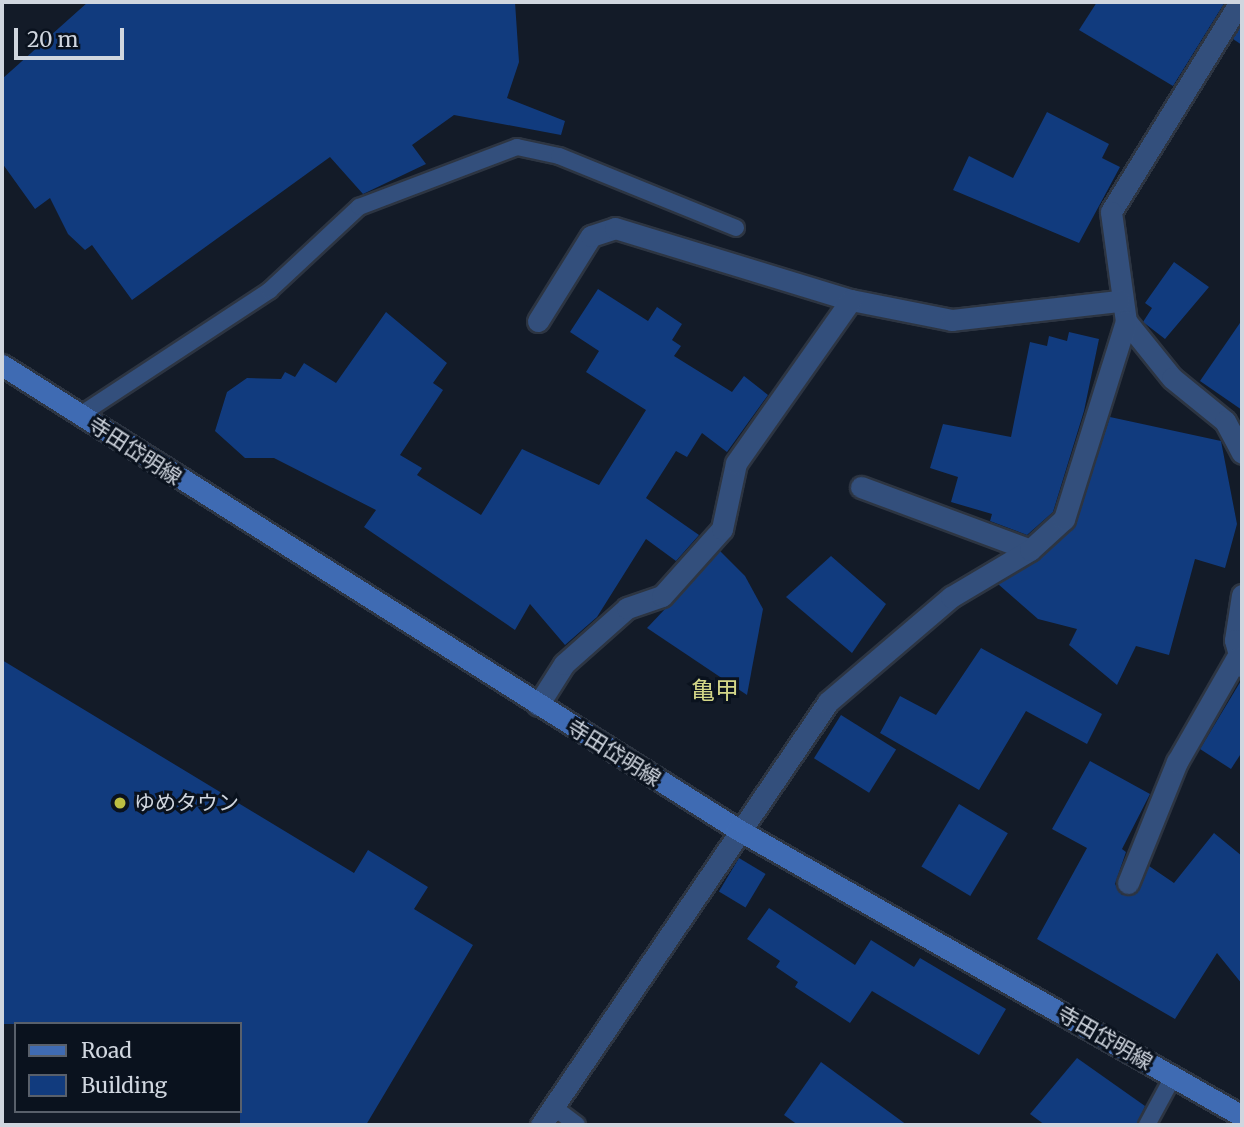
<!DOCTYPE html>
<html>
<head>
<meta charset="utf-8">
<style>
	body { margin:0 }
	#map { position:relative; width:1244px; height:1127px; overflow:hidden; background:#131b28; font-family:Merriweather,"Noto Sans JP",serif }
	div>[style] { position:absolute }
	.building>* { inset:0; background:#113b7e; transform-origin:0 0 }
	.roads { filter:drop-shadow(2px 0 #2d3542) drop-shadow(-2px 0 #2d3542) drop-shadow(0 2px #2d3542) drop-shadow(0 -2px #2d3542) }
	.lane>* { height:16px; margin:-8px; padding:0 8px; transform-origin:8px; border-radius:8px; background:#334f7c }
	.street>* { height:21px; margin:-10.5px; padding:0 10.5px; transform-origin:10.5px; border-radius:10.5px; background:#334f7c }
	.secondary>* { height:21px; margin:-10.5px; padding:0 10.5px; transform-origin:10.5px; border-radius:10.5px; background:#3f6bb3 }
	.dots>* { width:19px; height:19px; translate:-50% -50%; box-sizing:border-box; border:4px solid #0a121e; border-radius:50% }
	span { translate:-50% -50%; white-space:nowrap; text-align:center; line-height:1.15; -webkit-text-stroke:6px #0a121e; paint-order:stroke }
	.street-label { font-size:21px; color:#d0d6df }
	.poi-label { font-size:21px; color:#d0d6df }
	.left { translate:0 -50%; text-align:left }
	.quarter-label { font-size:24px; color:#d3d688 }
	.frame { position:absolute; inset:0; border:4px solid #d0d6df; pointer-events:none }
	.legend { position:absolute; left:14px; top:1022px; width:228px; height:91px; box-sizing:border-box; background:#0a121e; border:2px solid #59606b; margin:0; padding:9px 12px; list-style:none; font-size:21px; color:#d0d6df }
	.legend li { display:flex; align-items:center; gap:14px; height:35px }
	.legend b { width:35px; border:2px solid #59606b }
	.scale { position:absolute; left:14px; top:28px; width:110px; height:32px; box-sizing:border-box; border:4px solid #d0d6df; border-top:0; padding-left:9px; font-size:21px; line-height:24px; white-space:nowrap; color:#d0d6df; -webkit-text-stroke:5px #0a121e; paint-order:stroke }
</style>
</head>
<body>
<div id="map">
	<div class="building">
		<i style="clip-path:polygon(88px 2px,515px 2px,519px 62px,507px 98px,565px 121px,561px 135px,454px 115px,412px 145px,426px 164px,363px 194px,330px 157px,132px 300px,92px 245px,85px 250px,68px 234px,50px 198px,35px 209px,2px 163px,2px 79px)"></i>
		<i style="clip-path:polygon(1097px 2px,1225px 2px,1173px 86px,1079px 30px)"></i>
		<i style="clip-path:polygon(1242px 23px,1242px 45px,1233px 39px)"></i>
		<i style="clip-path:polygon(1047px 112px,1109px 144px,1102px 158px,1120px 167px,1079px 243px,953px 190px,969px 156px,1013px 178px)"></i>
		<i style="clip-path:polygon(1174px 262px,1209px 287px,1165px 339px,1143px 322px,1152px 308px,1145px 303px)"></i>
		<i style="clip-path:polygon(598px 289px,648px 321px,657px 307px,682px 324px,672px 340px,681px 346px,674px 356px,732px 392px,744px 376px,768px 395px,727px 452px,702px 433px,687px 457px,676px 451px,646px 498px,699px 535px,676px 561px,646px 539px,597px 617px,565px 645px,530px 604px,515px 630px,364px 527px,376px 510px,274px 458px,245px 458px,215px 431px,227px 392px,247px 378px,281px 379px,285px 372px,295px 377px,304px 363px,336px 383px,386px 312px,447px 363px,433px 383px,443px 390px,400px 455px,422px 468px,417px 475px,481px 515px,522px 449px,599px 485px,646px 410px,586px 372px,599px 351px,570px 332px)"></i>
		<i style="clip-path:polygon(1242px 320px,1242px 410px,1200px 381px)"></i>
		<i style="clip-path:polygon(1069px 332px,1099px 339px,1084px 411px,1053px 512px,1027px 535px,990px 521px,992px 514px,951px 502px,958px 477px,930px 468px,943px 424px,1011px 437px,1030px 342px,1047px 346px,1049px 336px,1067px 341px)"></i>
		<i style="clip-path:polygon(1110px 417px,1221px 441px,1237px 524px,1225px 568px,1195px 559px,1169px 655px,1136px 646px,1117px 685px,1069px 645px,1077px 629px,1038px 619px,998px 584px,1073px 528px)"></i>
		<i style="clip-path:polygon(720px 551px,745px 576px,763px 609px,747px 695px,647px 628px)"></i>
		<i style="clip-path:polygon(831px 556px,886px 604px,852px 653px,786px 597px)"></i>
		<i style="clip-path:polygon(981px 648px,1102px 714px,1087px 744px,1026px 711px,979px 790px,880px 733px,900px 696px,936px 715px)"></i>
		<i style="clip-path:polygon(2px 660px,354px 873px,368px 850px,428px 887px,414px 909px,473px 945px,366px 1125px,240px 1125px,240px 1024px,2px 1024px)"></i>
		<i style="clip-path:polygon(1242px 679px,1242px 752px,1231px 769px,1200px 749px)"></i>
		<i style="left:841px;top:715px;width:65px;height:51px;rotate:32deg"></i>
		<i style="clip-path:polygon(1090px 761px,1150px 794px,1122px 849px,1126px 852px,1115px 884px,1122px 895px,1137px 893px,1149px 866px,1174px 883px,1214px 833px,1242px 856px,1242px 984px,1217px 953px,1175px 1019px,1037px 939px,1087px 848px,1052px 829px)"></i>
		<i style="left:959px;top:804px;width:57px;height:73px;rotate:31deg"></i>
		<i style="left:739px;top:858px;width:31px;height:39px;rotate:31deg"></i>
		<i style="clip-path:polygon(769px 908px,855px 965px,871px 940px,914px 967px,920px 958px,1006px 1009px,979px 1055px,872px 991px,850px 1023px,795px 987px,798px 982px,776px 967px,780px 961px,747px 939px)"></i>
		<i style="clip-path:polygon(1077px 1058px,1145px 1106px,1137px 1125px,1045px 1125px,1030px 1114px)"></i>
		<i style="clip-path:polygon(821px 1062px,907px 1125px,798px 1125px,784px 1115px)"></i>
	</div>
	<div class="roads">
		<div class="lane">
			<i style="left:80px;top:415px;width:227px;rotate:-33.3deg"></i>
			<i style="left:270px;top:290px;width:122px;rotate:-43deg"></i>
			<i style="left:359px;top:207px;width:169px;rotate:-20.8deg"></i>
			<i style="left:517px;top:147px;width:43px;rotate:12.1deg"></i>
			<i style="left:559px;top:156px;width:191px;rotate:22.1deg"></i>
			<i style="left:556px;top:1109px;width:26px;rotate:37deg"></i>
			<i style="left:1147px;top:1125px;width:55px;rotate:-61.6deg"></i>
		</div>
		<div class="street">
			<i style="left:1240px;top:2px;width:246px;rotate:121.6deg"></i>
			<i style="left:1111px;top:212px;width:110px;rotate:82.2deg"></i>
			<i style="left:1126px;top:321px;width:73px;rotate:51.1deg"></i>
			<i style="left:1172px;top:378px;width:68px;rotate:39.1deg"></i>
			<i style="left:1225px;top:421px;width:36px;rotate:62deg"></i>
			<i style="left:538px;top:321px;width:100px;rotate:-58.1deg"></i>
			<i style="left:591px;top:236px;width:25px;rotate:-18deg"></i>
			<i style="left:615px;top:228px;width:247px;rotate:17deg"></i>
			<i style="left:851px;top:300px;width:103px;rotate:11.2deg"></i>
			<i style="left:952px;top:320px;width:168px;rotate:-6.5deg"></i>
			<i style="left:861px;top:487px;width:180px;rotate:20.4deg"></i>
			<i style="left:1242px;top:595px;width:46px;rotate:98.8deg"></i>
			<i style="left:1235px;top:640px;width:27px;rotate:75deg"></i>
			<i style="left:538px;top:705px;width:49px;rotate:-57.6deg"></i>
			<i style="left:564px;top:664px;width:84px;rotate:-41.6deg"></i>
			<i style="left:627px;top:608px;width:37px;rotate:-19deg"></i>
			<i style="left:662px;top:596px;width:90px;rotate:-48.2deg"></i>
			<i style="left:722px;top:529px;width:67px;rotate:-78deg"></i>
			<i style="left:736px;top:463px;width:199px;rotate:-54.8deg"></i>
			<i style="left:1128px;top:883px;width:131px;rotate:-68deg"></i>
			<i style="left:1177px;top:762px;width:119px;rotate:-60.2deg"></i>
			<i style="left:541px;top:1125px;width:511px;rotate:-55.84deg"></i>
			<i style="left:828px;top:702px;width:162px;rotate:-40.5deg"></i>
			<i style="left:951px;top:597px;width:92px;rotate:-30.7deg"></i>
			<i style="left:1030px;top:550px;width:46px;rotate:-42.4deg"></i>
			<i style="left:1064px;top:519px;width:207px;rotate:-72.6deg"></i>
		</div>
		<div class="secondary">
			<i style="left:2px;top:365px;width:869px;rotate:32.26deg"></i>
			<i style="left:737px;top:829px;width:581px;rotate:29.61deg"></i>
		</div>
	</div>
	<div class="dots">
		<i style="left:120px;top:803px;background:#bdbf42"></i>
	</div>
	<div class="street-label">
		<span style="left:135px;top:451px;rotate:33deg">寺田岱明線</span>
		<span style="left:614px;top:753px;rotate:32deg">寺田岱明線</span>
		<span style="left:1105px;top:1038px;rotate:30deg">寺田岱明線</span>
	</div>
	<div class="poi-label">
		<span class="left" style="left:134px;top:803px">ゆめタウン</span>
	</div>
	<div class="quarter-label">
		<span style="left:715px;top:691px">亀甲</span>
	</div>
	<div class="frame"></div>
	<ul class="legend">
	<li><b style="height:9px;background:#3f6bb3"></b>Road</li>
	<li><b style="height:19px;background:#113b7e"></b>Building</li>
	</ul>
	<div class="scale">20 m</div>
</div>
</body>
</html>
